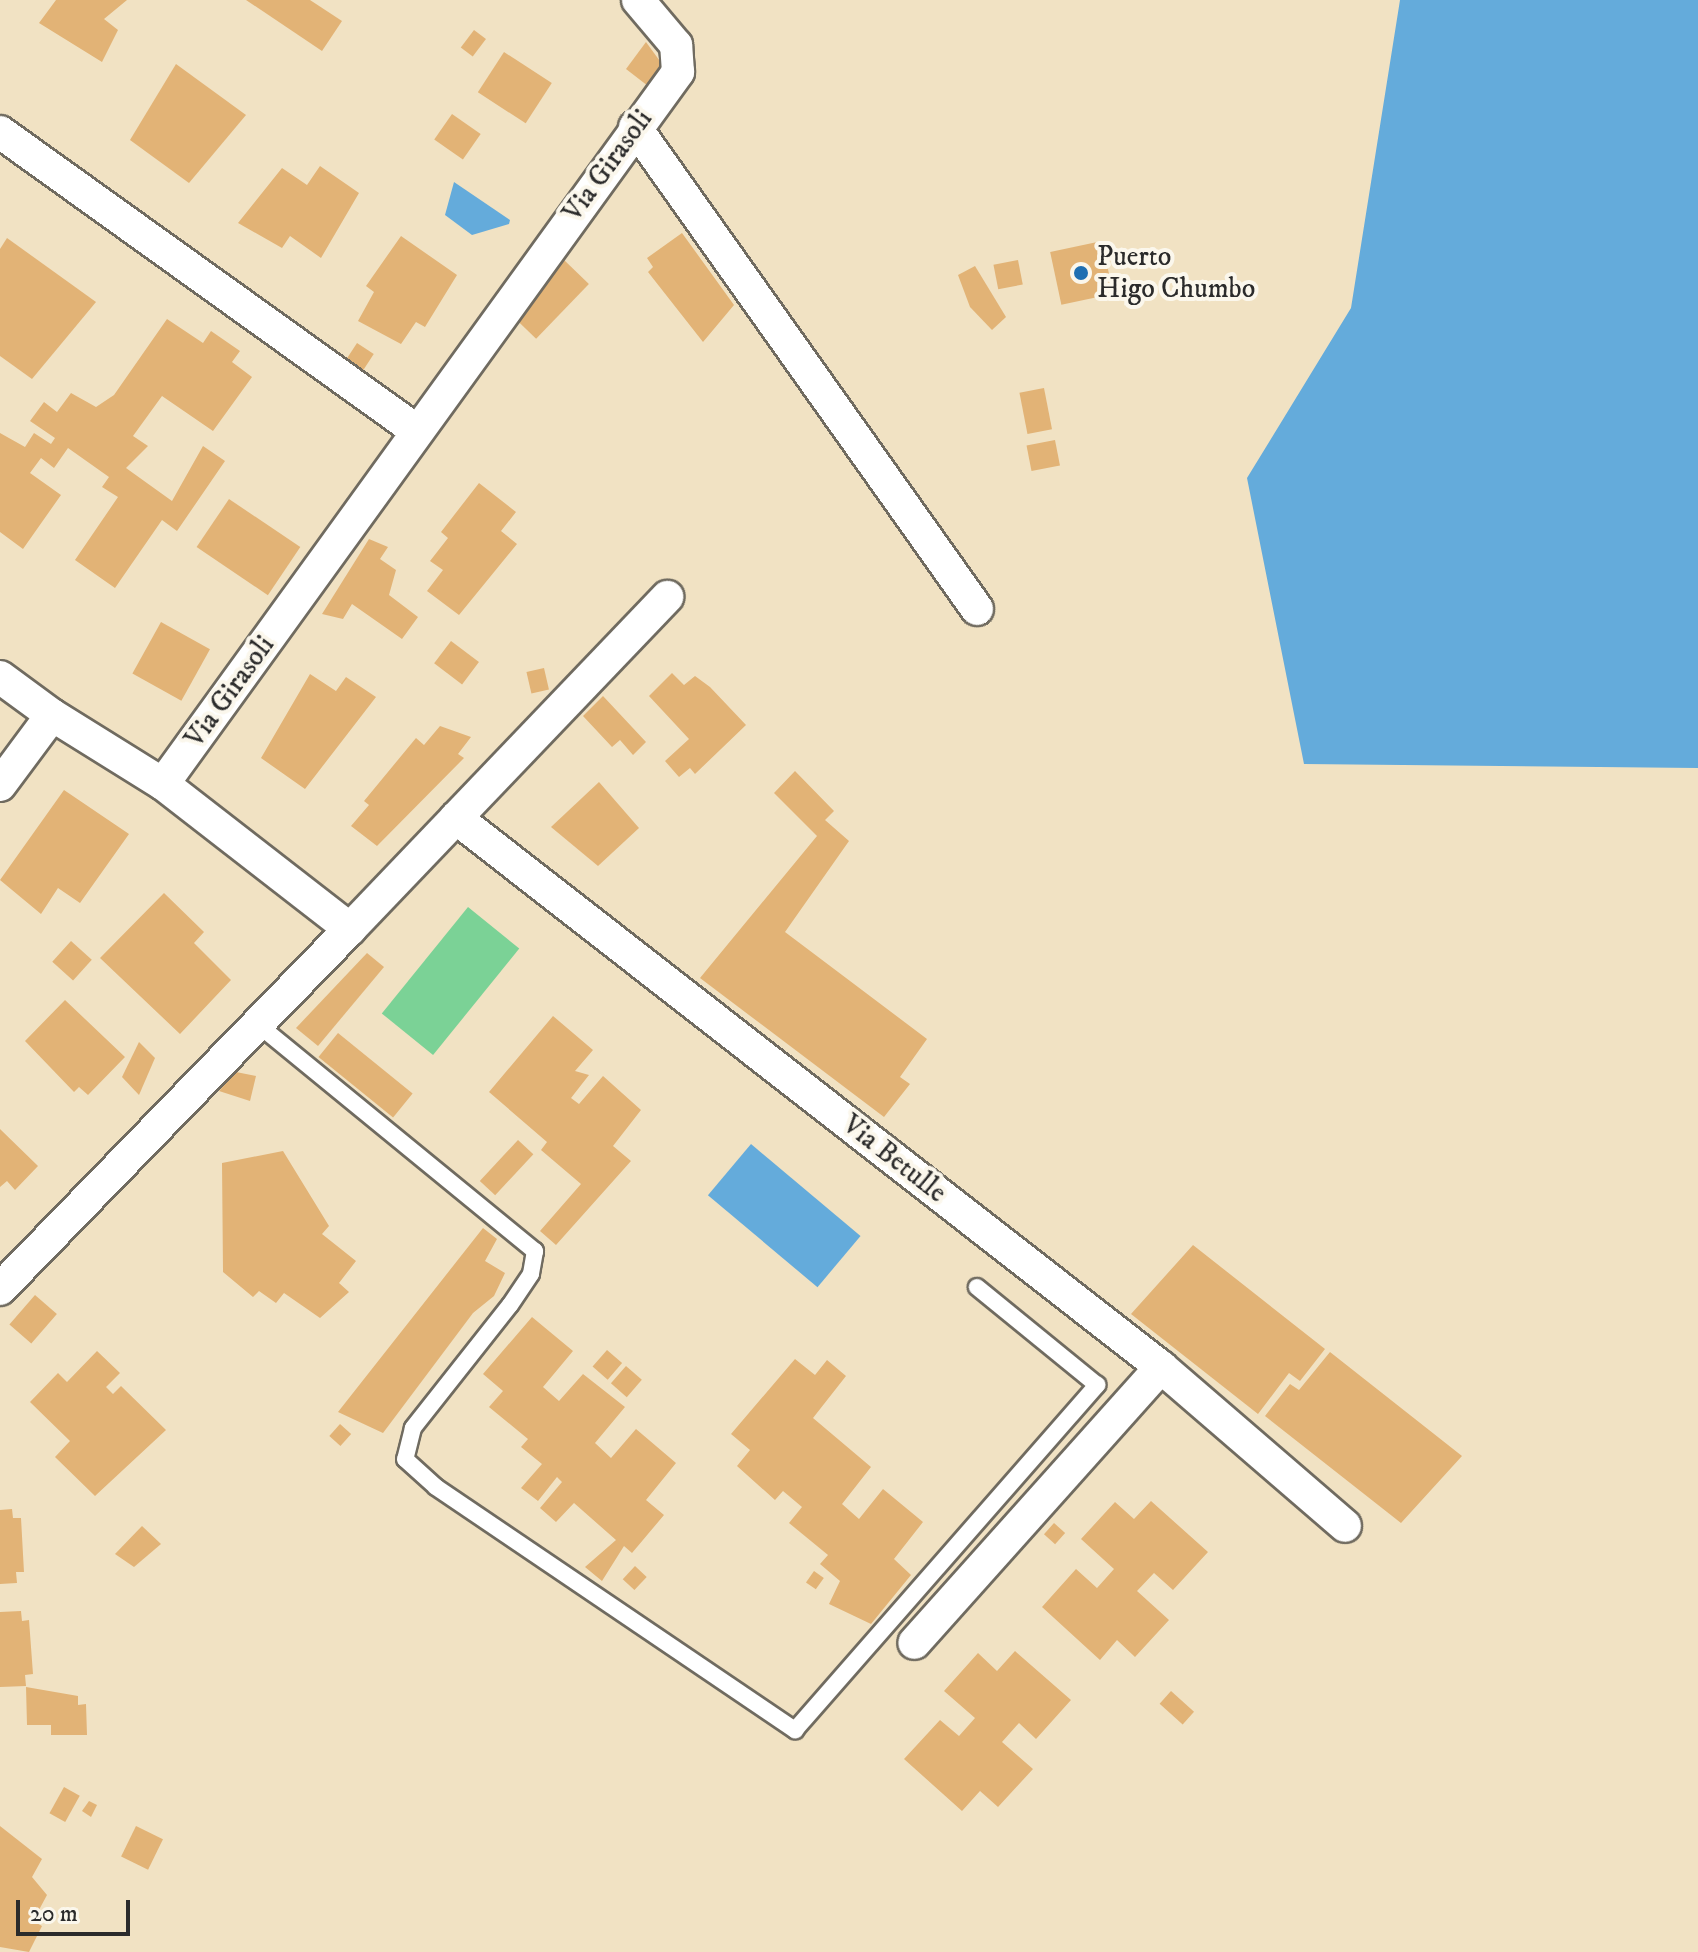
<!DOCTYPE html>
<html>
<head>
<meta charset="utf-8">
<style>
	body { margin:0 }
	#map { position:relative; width:1698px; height:1952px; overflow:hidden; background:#f1e2c3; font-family:"IM FELL DW Pica",serif }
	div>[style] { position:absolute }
	.green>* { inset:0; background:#7bd296; transform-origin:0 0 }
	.water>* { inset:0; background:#64abdb; transform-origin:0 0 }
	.building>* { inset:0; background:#e2b376; transform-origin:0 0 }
	.roads { filter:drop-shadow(2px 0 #706b60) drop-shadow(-2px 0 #706b60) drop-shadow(0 2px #706b60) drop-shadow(0 -2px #706b60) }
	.service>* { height:16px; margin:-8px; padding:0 8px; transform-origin:8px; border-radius:8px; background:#fff }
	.minor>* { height:32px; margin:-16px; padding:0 16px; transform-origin:16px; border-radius:16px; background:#fff }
	.dots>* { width:22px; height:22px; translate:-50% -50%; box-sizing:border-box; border:4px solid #fbf7ec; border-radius:50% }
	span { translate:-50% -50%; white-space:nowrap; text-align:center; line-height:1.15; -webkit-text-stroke:8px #fbf7ec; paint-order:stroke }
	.street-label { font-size:28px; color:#2b2b2b }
	.poi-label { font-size:28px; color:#2b2b2b }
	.left { translate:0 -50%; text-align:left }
	.scale { position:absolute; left:16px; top:1900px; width:114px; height:36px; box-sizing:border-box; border:4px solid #2b2b2b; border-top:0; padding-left:10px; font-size:24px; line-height:28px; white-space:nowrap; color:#2b2b2b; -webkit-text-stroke:6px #fbf7ec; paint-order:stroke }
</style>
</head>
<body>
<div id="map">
	<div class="green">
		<i style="left:468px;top:907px;width:66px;height:137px;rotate:39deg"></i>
	</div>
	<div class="water">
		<i style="clip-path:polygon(1400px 0,1698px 0,1698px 768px,1304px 764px,1247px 478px,1351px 308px)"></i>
		<i style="clip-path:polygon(454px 182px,510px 220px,509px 224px,472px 235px,445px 215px)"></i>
		<i style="left:751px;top:1144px;width:143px;height:67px;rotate:40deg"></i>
	</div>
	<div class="building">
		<i style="clip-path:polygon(56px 0,127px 0,104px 19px,118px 30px,102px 62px,39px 23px)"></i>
		<i style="clip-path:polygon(246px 0,310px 0,342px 21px,322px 51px)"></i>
		<i style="left:474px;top:30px;width:15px;height:22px;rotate:37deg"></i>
		<i style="clip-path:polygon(646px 42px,662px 64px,648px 86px,626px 69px)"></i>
		<i style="left:504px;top:52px;width:57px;height:48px;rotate:33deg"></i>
		<i style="clip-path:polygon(176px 64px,246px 115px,189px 183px,130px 140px)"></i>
		<i style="left:452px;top:114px;width:35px;height:31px;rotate:35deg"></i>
		<i style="clip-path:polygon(320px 166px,359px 193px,321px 258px,290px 236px,282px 248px,238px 223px,282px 168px,307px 185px)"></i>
		<i style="clip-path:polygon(682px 233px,734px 305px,703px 342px,648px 272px,653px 267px,647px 258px)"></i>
		<i style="clip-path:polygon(401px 236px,457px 275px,425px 327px,416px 322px,401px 344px,358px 321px,374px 292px,366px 286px)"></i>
		<i style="clip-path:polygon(7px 238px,96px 302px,32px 379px,0 356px,0 249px)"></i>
		<i style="left:1102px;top:241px;width:54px;height:53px;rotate:78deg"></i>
		<i style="left:563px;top:259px;width:36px;height:76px;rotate:44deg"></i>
		<i style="left:1018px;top:260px;width:25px;height:25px;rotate:79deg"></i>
		<i style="clip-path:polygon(975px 266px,1006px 317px,992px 330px,970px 307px,958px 275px)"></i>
		<i style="clip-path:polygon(167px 319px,203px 343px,211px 331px,240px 351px,232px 362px,252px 377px,213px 431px,162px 396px,133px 436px,148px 446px,126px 468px,172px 501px,203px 446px,225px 461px,177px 531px,162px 520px,115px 588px,75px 560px,118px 497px,102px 487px,109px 477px,68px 448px,54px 468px,41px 458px,30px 473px,61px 495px,23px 549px,0 532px,0 433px,25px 447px,34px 433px,51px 444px,55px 438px,30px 421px,44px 402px,57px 412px,71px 393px,96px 407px,114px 395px)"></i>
		<i style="left:357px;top:343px;width:20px;height:21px;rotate:33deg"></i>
		<i style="left:1044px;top:388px;width:42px;height:25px;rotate:79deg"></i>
		<i style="left:1055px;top:440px;width:26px;height:29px;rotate:79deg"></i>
		<i style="clip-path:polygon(479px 483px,516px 512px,501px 531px,517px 544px,459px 615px,427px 591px,443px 570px,430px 561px,448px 538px,441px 532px)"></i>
		<i style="left:229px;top:499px;width:86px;height:58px;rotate:34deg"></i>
		<i style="clip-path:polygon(369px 539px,388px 547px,380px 559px,396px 570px,389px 595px,418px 617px,402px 639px,352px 604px,343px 619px,322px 614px)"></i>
		<i style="left:161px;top:622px;width:56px;height:59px;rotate:29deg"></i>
		<i style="left:451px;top:641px;width:35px;height:28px;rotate:37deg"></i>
		<i style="left:544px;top:668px;width:22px;height:18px;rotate:77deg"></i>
		<i style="clip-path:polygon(672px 673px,684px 685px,695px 676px,710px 687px,746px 725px,695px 774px,690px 768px,679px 777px,665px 761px,689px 739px,649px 696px)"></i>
		<i style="clip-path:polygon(310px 674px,336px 691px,346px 677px,376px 697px,305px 789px,261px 758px)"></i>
		<i style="clip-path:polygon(603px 696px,646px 742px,633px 755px,620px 740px,612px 747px,583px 716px)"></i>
		<i style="clip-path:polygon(440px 726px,471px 737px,458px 754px,464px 758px,377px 846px,351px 826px,369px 805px,364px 801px,416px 738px,424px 745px)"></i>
		<i style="clip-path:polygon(795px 771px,834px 811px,825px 820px,849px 841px,785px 932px,927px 1039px,900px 1077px,910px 1084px,884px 1117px,700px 978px,817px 836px,774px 793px)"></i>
		<i style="clip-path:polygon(599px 782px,639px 828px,598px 866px,551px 827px)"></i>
		<i style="clip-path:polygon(64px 790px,129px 834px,80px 903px,58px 888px,41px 914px,0 880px)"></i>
		<i style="clip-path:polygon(164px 893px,204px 932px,194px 943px,231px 980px,180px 1034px,100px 958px)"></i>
		<i style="left:71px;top:941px;width:28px;height:28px;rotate:42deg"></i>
		<i style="clip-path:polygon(367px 953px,384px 967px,318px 1046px,296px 1028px)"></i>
		<i style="clip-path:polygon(65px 1000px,125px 1057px,88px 1095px,79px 1087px,74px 1092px,25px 1041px)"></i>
		<i style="clip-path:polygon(553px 1016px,593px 1050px,575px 1071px,589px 1075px,571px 1098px,579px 1104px,603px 1076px,641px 1110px,613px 1146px,631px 1161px,556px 1245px,540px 1231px,581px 1184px,541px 1150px,547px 1142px,489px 1092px)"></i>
		<i style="left:338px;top:1033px;width:96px;height:31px;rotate:39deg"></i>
		<i style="clip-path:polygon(139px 1042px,155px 1058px,139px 1095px,122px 1077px)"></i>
		<i style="clip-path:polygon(236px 1072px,256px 1076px,250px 1101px,219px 1091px)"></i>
		<i style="clip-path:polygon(0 1129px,38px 1166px,15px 1190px,7px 1181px,0 1187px)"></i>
		<i style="left:518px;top:1140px;width:21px;height:56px;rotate:43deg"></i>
		<i style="clip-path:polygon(283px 1151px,329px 1226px,322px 1234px,356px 1261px,339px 1283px,349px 1292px,320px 1318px,284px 1293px,276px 1303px,259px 1291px,253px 1297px,223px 1272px,222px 1163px)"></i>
		<i style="clip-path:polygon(483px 1228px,497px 1239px,485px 1261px,505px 1273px,494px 1296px,473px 1313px,383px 1433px,338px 1412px)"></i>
		<i style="clip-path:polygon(1193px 1245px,1325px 1349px,1300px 1381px,1289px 1373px,1258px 1414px,1131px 1314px)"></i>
		<i style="left:35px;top:1295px;width:29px;height:39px;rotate:41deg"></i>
		<i style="clip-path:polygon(532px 1317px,573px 1351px,543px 1387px,559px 1401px,583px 1374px,625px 1407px,595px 1443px,611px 1458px,636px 1429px,676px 1463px,646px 1500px,664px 1515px,632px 1553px,624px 1546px,602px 1581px,585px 1567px,616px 1540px,574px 1503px,556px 1522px,540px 1508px,562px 1482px,557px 1477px,538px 1501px,521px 1488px,542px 1464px,521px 1447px,528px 1439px,489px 1407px,503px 1391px,483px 1374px)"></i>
		<i style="left:607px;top:1350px;width:20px;height:22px;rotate:41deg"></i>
		<i style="clip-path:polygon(97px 1351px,120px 1373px,106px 1387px,113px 1394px,121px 1386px,166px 1430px,95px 1496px,55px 1457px,70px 1441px,30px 1402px,58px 1373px,67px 1382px)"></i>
		<i style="clip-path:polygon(1330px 1352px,1462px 1456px,1401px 1523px,1265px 1416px,1290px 1384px,1299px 1390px)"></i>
		<i style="clip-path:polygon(795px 1359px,815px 1375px,827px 1360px,846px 1376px,813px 1418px,871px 1467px,842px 1504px,859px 1519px,883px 1489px,923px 1522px,894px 1559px,911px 1575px,871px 1624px,829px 1604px,840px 1581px,820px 1564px,828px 1555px,789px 1523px,802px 1507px,783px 1491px,775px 1500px,737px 1466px,750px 1450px,731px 1434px)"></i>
		<i style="left:626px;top:1366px;width:21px;height:23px;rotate:41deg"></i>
		<i style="left:340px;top:1424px;width:15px;height:16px;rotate:42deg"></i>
		<i style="clip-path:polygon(1151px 1501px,1208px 1552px,1173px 1590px,1154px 1573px,1137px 1591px,1169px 1620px,1135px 1657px,1117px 1640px,1100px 1660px,1042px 1607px,1076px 1569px,1097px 1588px,1114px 1569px,1081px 1539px,1115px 1502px,1134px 1519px)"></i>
		<i style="clip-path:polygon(12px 1509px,13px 1518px,21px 1518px,24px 1572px,16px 1572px,17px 1583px,0 1584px,0 1510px)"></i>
		<i style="left:1054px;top:1523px;width:15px;height:15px;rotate:42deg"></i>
		<i style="clip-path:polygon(142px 1526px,161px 1544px,134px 1567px,115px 1554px)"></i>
		<i style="left:635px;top:1566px;width:16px;height:18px;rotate:43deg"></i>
		<i style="left:814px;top:1571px;width:12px;height:14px;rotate:35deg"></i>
		<i style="clip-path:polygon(21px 1611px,22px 1621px,29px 1620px,33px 1674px,25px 1675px,26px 1686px,0 1687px,0 1612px)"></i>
		<i style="clip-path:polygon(1015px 1651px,1071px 1700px,1036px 1739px,1019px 1723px,1002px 1742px,1033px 1769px,998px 1807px,980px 1791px,962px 1811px,904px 1759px,940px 1720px,959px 1736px,975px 1718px,944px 1691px,978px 1653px,997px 1671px)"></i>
		<i style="clip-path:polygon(26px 1687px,78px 1696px,78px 1705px,86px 1704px,87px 1735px,51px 1735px,51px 1725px,27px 1725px)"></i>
		<i style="left:1171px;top:1691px;width:31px;height:17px;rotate:42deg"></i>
		<i style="left:64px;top:1787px;width:18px;height:30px;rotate:29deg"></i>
		<i style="clip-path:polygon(89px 1801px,97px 1805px,91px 1817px,82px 1811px)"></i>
		<i style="clip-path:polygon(0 1826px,42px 1859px,32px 1877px,47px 1895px,33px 1921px,42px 1926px,29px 1952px,0 1947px)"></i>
		<i style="left:136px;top:1826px;width:30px;height:34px;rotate:26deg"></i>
	</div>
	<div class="roads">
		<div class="service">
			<i style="left:255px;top:1022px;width:362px;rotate:39.3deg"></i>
			<i style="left:535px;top:1251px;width:23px;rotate:100deg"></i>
			<i style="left:531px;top:1274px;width:37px;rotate:124deg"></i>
			<i style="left:510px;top:1305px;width:157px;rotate:128.3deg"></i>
			<i style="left:413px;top:1428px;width:32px;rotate:104deg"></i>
			<i style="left:405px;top:1459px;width:42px;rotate:42.1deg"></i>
			<i style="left:436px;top:1487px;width:434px;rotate:34.1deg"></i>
			<i style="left:795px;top:1730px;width:459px;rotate:-48.8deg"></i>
			<i style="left:1097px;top:1385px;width:155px;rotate:-140.8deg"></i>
		</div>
		<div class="minor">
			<i style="left:635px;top:127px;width:591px;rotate:54.64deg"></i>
			<i style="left:0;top:132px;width:513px;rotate:35.64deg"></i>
			<i style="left:0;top:677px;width:64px;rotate:36.2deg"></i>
			<i style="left:0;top:785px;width:87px;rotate:-53.4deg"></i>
			<i style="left:52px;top:715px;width:131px;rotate:31.9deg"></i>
			<i style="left:456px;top:818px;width:306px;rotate:-46.3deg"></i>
			<i style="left:350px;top:929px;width:153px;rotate:-46.3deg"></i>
			<i style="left:456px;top:818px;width:894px;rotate:37.91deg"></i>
			<i style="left:1161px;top:1367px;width:370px;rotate:131.8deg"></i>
			<i style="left:0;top:1289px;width:502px;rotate:-45.81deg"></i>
			<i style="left:350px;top:929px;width:237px;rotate:-142.2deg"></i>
			<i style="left:163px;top:784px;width:879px;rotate:-54.12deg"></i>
			<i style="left:678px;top:72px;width:27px;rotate:-94deg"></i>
			<i style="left:676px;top:45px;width:59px;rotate:-130.2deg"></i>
			<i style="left:1161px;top:1367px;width:243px;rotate:40.8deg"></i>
		</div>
	</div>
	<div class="dots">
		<i style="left:1081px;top:273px;background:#1f6fb2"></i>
	</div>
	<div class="street-label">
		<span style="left:608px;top:166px;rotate:-54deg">Via Girasoli</span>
		<span style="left:230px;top:692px;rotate:-54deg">Via Girasoli</span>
		<span style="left:894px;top:1159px;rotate:38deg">Via Betulle</span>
	</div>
	<div class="poi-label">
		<span class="left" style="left:1097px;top:273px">Puerto<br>Higo Chumbo</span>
	</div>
	<div class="scale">20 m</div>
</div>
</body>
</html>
